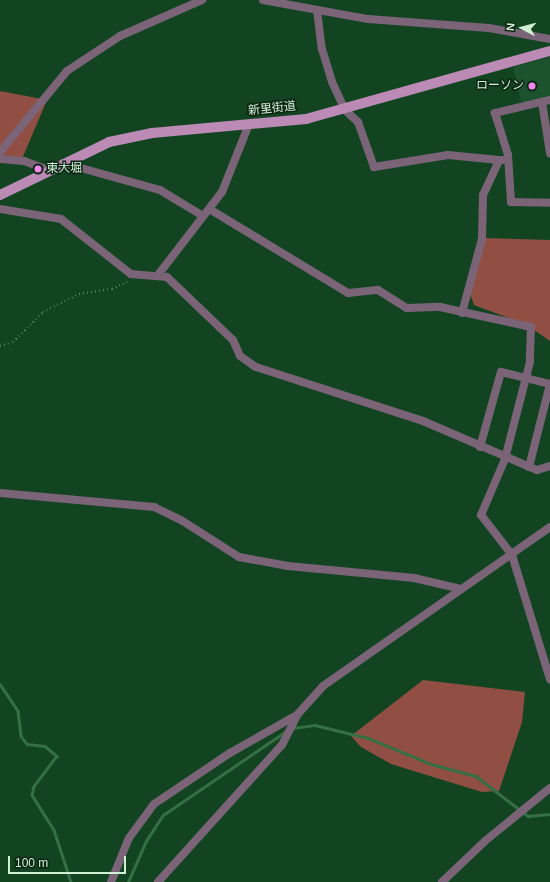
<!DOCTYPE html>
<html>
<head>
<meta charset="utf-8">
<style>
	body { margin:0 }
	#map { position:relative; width:550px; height:882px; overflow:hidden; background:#134422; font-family:Helvetica,"Noto Sans JP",sans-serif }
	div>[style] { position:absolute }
	.built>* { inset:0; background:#1c532e }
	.forest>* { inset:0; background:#914f44 }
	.stream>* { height:2.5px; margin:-1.25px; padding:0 1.25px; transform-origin:1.25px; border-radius:1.25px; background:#356f44 }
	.path>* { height:1.5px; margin-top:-0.75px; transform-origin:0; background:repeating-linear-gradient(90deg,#568161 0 1px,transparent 0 4px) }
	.minor>* { height:8px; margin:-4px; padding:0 4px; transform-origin:4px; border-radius:4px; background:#7b6378 }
	.primary>* { height:10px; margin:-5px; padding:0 5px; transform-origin:5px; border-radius:5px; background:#bb8ab5 }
	.dots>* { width:11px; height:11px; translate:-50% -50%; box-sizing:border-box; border:2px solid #0c2613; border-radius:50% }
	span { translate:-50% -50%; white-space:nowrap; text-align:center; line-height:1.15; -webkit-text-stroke:3px #0c2613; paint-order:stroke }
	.poi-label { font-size:12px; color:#d0f0d5 }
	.right { translate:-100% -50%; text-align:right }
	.left { translate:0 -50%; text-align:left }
	.street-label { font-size:12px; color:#d0f0d5 }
	.north { position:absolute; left:502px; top:8px; width:40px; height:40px; -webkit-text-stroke:3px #0c2613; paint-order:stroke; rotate:276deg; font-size:11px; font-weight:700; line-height:16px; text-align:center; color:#d0f0d5 }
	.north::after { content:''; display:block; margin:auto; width:14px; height:18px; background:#d0f0d5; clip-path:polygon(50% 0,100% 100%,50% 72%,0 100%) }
	.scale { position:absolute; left:8px; top:856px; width:118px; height:18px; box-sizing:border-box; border:2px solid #d0f0d5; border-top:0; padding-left:5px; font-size:12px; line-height:14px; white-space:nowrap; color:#d0f0d5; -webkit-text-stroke:3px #0c2613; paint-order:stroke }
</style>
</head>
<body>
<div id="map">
	<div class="built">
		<i style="clip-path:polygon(550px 57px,550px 98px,522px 105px,513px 67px)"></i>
	</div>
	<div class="forest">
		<i style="clip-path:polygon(0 91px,47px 100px,22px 159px,0 157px)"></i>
		<i style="clip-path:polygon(483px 238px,550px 240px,550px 341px,527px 325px,474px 305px,467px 285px)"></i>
		<i style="clip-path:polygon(423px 680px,525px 692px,522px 722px,499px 791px,482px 792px,391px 764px,361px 747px,351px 736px)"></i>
	</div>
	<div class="stream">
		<i style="left:0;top:684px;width:32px;rotate:56deg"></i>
		<i style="left:18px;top:711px;width:25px;rotate:83deg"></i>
		<i style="left:21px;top:736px;width:10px;rotate:53deg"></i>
		<i style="left:27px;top:744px;width:18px;rotate:6deg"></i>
		<i style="left:45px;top:746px;width:16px;rotate:40deg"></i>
		<i style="left:57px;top:756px;width:39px;rotate:127deg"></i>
		<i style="left:34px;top:787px;width:8px;rotate:104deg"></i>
		<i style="left:32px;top:795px;width:41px;rotate:57.8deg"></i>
		<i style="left:54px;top:830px;width:55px;rotate:71.9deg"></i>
		<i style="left:293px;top:728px;width:22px;rotate:-8deg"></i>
		<i style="left:315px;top:725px;width:55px;rotate:13.8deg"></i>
		<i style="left:368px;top:738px;width:68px;rotate:22.4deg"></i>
		<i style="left:431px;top:764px;width:47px;rotate:14.9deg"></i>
		<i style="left:476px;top:776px;width:66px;rotate:37.6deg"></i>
		<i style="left:528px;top:816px;width:22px;rotate:-5deg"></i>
		<i style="left:128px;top:882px;width:45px;rotate:-66.3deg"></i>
		<i style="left:146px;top:841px;width:31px;rotate:-57deg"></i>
		<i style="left:163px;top:815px;width:149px;rotate:-34.3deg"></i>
	</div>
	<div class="path">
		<i style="left:0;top:346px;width:14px;rotate:-17deg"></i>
		<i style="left:13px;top:342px;width:42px;rotate:-45deg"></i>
		<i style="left:43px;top:312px;width:40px;rotate:-26.6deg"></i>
		<i style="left:79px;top:294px;width:33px;rotate:-9deg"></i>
		<i style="left:112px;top:289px;width:19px;rotate:-25deg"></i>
	</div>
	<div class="minor">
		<i style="left:263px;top:0;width:107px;rotate:10.3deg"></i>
		<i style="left:368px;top:19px;width:121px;rotate:4.3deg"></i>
		<i style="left:489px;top:28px;width:62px;rotate:10.2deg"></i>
		<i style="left:317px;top:10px;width:39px;rotate:83deg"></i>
		<i style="left:322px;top:49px;width:34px;rotate:73deg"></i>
		<i style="left:332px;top:82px;width:31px;rotate:65deg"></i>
		<i style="left:345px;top:110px;width:18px;rotate:43deg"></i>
		<i style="left:358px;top:122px;width:48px;rotate:70.4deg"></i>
		<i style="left:374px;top:167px;width:75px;rotate:-9.2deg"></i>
		<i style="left:448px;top:155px;width:51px;rotate:5.6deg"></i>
		<i style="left:550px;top:100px;width:57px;rotate:166.7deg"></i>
		<i style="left:495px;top:113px;width:44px;rotate:72.8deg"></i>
		<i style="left:508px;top:155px;width:47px;rotate:86.3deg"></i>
		<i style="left:511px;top:202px;width:39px;rotate:1deg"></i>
		<i style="left:542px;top:102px;width:52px;rotate:81.1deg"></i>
		<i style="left:0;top:152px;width:105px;rotate:-50.4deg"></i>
		<i style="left:67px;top:71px;width:64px;rotate:-33.4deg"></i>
		<i style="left:120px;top:36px;width:90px;rotate:-23.7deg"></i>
		<i style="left:0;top:159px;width:24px;rotate:5deg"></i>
		<i style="left:24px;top:161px;width:27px;rotate:20deg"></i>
		<i style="left:63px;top:163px;width:101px;rotate:15.6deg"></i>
		<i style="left:160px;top:190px;width:50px;rotate:31.2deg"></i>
		<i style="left:0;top:209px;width:62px;rotate:9.3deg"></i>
		<i style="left:61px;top:219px;width:89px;rotate:38.2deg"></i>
		<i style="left:131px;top:274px;width:36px;rotate:5deg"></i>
		<i style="left:167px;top:277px;width:91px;rotate:43.7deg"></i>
		<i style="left:233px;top:340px;width:17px;rotate:66deg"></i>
		<i style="left:240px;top:356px;width:19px;rotate:35deg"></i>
		<i style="left:256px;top:367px;width:176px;rotate:17.9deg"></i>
		<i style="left:423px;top:421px;width:124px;rotate:23.3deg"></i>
		<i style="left:537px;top:470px;width:14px;rotate:-17deg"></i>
		<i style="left:211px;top:210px;width:160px;rotate:31.2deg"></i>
		<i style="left:348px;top:293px;width:30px;rotate:-6deg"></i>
		<i style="left:378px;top:290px;width:34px;rotate:32deg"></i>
		<i style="left:407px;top:308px;width:33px;rotate:-2deg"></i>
		<i style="left:440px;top:307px;width:93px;rotate:12.4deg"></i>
		<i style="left:531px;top:327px;width:35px;rotate:92deg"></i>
		<i style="left:530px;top:362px;width:100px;rotate:104.5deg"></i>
		<i style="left:505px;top:459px;width:61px;rotate:113.2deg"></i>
		<i style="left:481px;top:515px;width:51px;rotate:52.2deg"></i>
		<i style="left:512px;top:555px;width:130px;rotate:73deg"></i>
		<i style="left:158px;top:275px;width:105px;rotate:-52.4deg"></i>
		<i style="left:222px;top:192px;width:73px;rotate:-68.3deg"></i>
		<i style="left:462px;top:313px;width:77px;rotate:-74.9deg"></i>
		<i style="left:482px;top:239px;width:44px;rotate:-88.7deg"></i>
		<i style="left:483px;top:195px;width:38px;rotate:-65deg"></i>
		<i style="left:499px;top:160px;width:4px"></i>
		<i style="left:480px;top:447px;width:78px;rotate:-74.4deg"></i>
		<i style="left:501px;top:372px;width:50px;rotate:13.8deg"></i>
		<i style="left:529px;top:467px;width:86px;rotate:-75.8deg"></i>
		<i style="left:0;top:493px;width:155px;rotate:5.2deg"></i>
		<i style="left:154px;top:507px;width:30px;rotate:26deg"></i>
		<i style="left:181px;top:520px;width:69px;rotate:32.5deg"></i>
		<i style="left:239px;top:557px;width:50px;rotate:10.4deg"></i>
		<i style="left:288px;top:566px;width:127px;rotate:5.4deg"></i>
		<i style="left:414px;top:578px;width:48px;rotate:13.2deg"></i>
		<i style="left:111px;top:882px;width:48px;rotate:-67.8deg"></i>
		<i style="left:129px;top:838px;width:42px;rotate:-53.7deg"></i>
		<i style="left:154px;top:804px;width:92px;rotate:-33.9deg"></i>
		<i style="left:230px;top:753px;width:77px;rotate:-29.6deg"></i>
		<i style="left:158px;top:882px;width:185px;rotate:-47.9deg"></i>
		<i style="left:282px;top:745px;width:34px;rotate:-63deg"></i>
		<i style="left:297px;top:715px;width:39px;rotate:-48deg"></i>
		<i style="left:323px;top:686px;width:277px;rotate:-35deg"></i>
		<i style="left:442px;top:882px;width:59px;rotate:-43.6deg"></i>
		<i style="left:485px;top:841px;width:84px;rotate:-39.2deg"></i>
	</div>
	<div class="primary">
		<i style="left:0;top:195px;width:121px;rotate:-25.9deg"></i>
		<i style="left:109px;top:142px;width:44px;rotate:-11.8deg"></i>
		<i style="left:152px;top:133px;width:155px;rotate:-5.2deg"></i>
		<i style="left:306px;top:119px;width:253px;rotate:-15.6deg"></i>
	</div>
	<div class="dots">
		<i style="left:532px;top:86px;background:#f688ed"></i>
		<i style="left:38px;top:169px;background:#f688ed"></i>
	</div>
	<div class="poi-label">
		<span class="right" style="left:524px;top:86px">ローソン</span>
		<span class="left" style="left:46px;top:169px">東大堀</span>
	</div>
	<div class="street-label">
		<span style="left:272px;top:109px;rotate:-6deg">新里街道</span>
	</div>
	<div class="north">N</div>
	<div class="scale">100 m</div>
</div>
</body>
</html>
